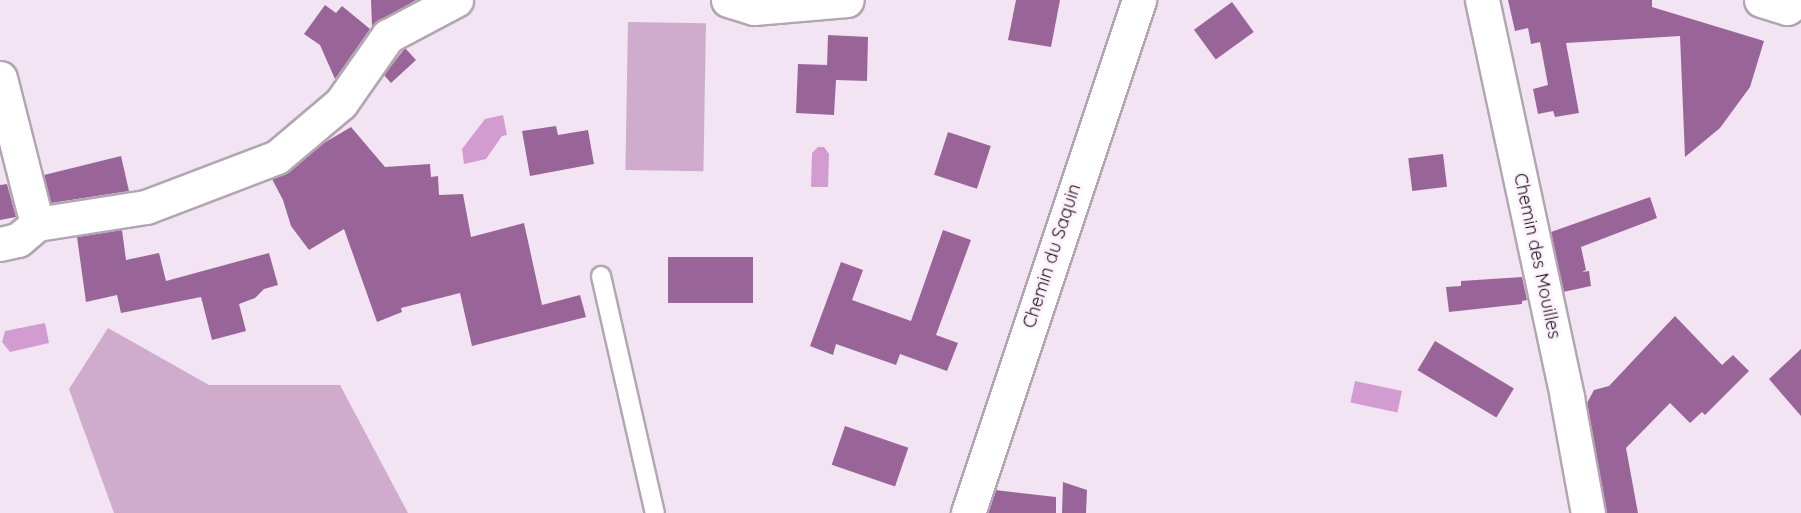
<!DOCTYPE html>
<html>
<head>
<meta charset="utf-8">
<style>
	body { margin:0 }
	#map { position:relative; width:1801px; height:513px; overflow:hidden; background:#f2e4f2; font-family:Quicksand,sans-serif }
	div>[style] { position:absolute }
	.green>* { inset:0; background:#cfaccd; transform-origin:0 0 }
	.water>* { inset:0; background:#d39cd1; transform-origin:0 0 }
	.building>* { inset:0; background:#996598; transform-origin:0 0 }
	.roads { filter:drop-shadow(2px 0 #b3a5b2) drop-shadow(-2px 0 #b3a5b2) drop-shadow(0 2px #b3a5b2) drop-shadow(0 -2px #b3a5b2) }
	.service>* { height:18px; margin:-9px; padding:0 9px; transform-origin:9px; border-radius:9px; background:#fff }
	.minor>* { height:33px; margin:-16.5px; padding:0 16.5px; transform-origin:16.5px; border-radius:16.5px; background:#fff }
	span { translate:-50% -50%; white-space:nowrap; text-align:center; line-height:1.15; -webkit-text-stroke:6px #fef2fd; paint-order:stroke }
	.street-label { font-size:18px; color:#171216 }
</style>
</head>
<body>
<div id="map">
	<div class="green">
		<i style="left:628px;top:22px;width:78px;height:148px;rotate:1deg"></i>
		<i style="clip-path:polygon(108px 328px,209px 385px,340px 385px,408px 513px,114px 513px,69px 389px)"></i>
	</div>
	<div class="water">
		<i style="clip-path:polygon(503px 115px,507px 135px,502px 136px,486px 159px,464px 164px,462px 149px,485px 119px)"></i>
		<i style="clip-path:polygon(818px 147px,824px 147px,829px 154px,828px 187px,811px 187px,812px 153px)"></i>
		<i style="clip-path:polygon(45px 323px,49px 343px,10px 352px,2px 342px,5px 331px)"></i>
		<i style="left:1355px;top:381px;width:48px;height:22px;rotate:12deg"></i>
	</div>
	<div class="building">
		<i style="clip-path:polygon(371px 0,416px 0,372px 26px)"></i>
		<i style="clip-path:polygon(1016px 0,1060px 0,1051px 47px,1008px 40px)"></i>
		<i style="clip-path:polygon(1508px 0,1652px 0,1652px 7px,1764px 41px,1750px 87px,1720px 128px,1685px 157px,1680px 36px,1566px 43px,1579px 113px,1555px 117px,1553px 111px,1538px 114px,1533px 89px,1548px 85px,1540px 42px,1531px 44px,1528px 28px,1515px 31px)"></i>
		<i style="left:1232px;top:2px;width:37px;height:47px;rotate:54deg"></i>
		<i style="clip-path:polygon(325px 5px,336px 13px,342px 6px,370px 29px,335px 79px,320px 45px,304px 34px)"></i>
		<i style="clip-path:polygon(828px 35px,868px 37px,867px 81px,836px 80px,834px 115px,796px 113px,798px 64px,827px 65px)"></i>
		<i style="clip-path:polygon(405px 48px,416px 60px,391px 83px,384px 75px)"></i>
		<i style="clip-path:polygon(556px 126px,558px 135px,588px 130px,594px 164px,530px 176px,522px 131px)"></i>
		<i style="clip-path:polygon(351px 127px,385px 167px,430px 164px,431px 177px,438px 176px,439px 195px,463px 194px,471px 237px,524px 223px,542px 305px,580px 295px,586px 317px,472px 346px,460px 293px,401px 308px,402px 312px,377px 322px,344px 229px,309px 250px,291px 226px,283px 200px,272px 179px,289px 172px,319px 146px)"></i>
		<i style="left:948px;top:132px;width:45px;height:45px;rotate:18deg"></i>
		<i style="left:1443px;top:154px;width:33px;height:35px;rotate:83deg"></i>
		<i style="clip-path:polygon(121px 156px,129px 191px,51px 203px,44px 175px)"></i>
		<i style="clip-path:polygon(7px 184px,16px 217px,0 220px,0 185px)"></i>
		<i style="clip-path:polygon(1650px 197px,1657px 218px,1581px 247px,1586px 270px,1582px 272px,1589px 271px,1591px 286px,1563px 292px,1551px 232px)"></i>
		<i style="clip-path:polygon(122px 230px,126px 260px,159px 253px,166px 281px,269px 253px,278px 285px,264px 289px,255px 298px,239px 304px,246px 331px,212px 340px,201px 297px,121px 313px,117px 295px,86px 302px,77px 237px)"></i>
		<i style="clip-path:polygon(943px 230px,971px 240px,936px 335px,958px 343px,947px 371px,900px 354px,896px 365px,836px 344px,833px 355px,810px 346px,841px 262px,863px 270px,852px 300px,911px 321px)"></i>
		<i style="left:668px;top:257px;width:85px;height:46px"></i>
		<i style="clip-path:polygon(1522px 277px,1527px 300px,1522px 301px,1522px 304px,1449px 312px,1446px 287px,1461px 286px,1461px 281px)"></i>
		<i style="clip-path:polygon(1675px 316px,1722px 365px,1733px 355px,1749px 371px,1705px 415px,1702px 412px,1690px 423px,1670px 403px,1626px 448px,1638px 513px,1606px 513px,1587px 403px,1594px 390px,1609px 386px)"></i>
		<i style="left:1435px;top:341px;width:92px;height:34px;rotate:31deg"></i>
		<i style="clip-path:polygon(1801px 349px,1801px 416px,1769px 379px)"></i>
		<i style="left:845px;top:426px;width:67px;height:41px;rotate:19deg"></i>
		<i style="clip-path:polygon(1063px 482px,1087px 490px,1086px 513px,1062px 513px)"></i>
		<i style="clip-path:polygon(995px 490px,1056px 497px,1056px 513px,988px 513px)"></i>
	</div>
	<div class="roads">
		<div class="service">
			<i style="left:601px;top:276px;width:243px;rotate:77.2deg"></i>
		</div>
		<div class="minor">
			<i style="left:728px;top:0;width:27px;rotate:17deg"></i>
			<i style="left:754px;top:8px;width:93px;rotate:-4.9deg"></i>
			<i style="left:1482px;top:0;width:407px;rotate:77.9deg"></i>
			<i style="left:1567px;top:398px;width:117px;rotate:79.7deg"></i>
			<i style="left:1761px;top:0;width:27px;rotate:17deg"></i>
			<i style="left:1787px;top:8px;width:14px;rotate:-34deg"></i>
			<i style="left:0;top:78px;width:151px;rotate:75.8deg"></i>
			<i style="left:0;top:244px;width:18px;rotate:-13deg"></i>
			<i style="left:18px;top:240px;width:25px;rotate:-40deg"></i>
			<i style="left:37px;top:224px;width:110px;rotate:-8.9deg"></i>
			<i style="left:146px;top:207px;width:140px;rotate:-20.9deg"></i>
			<i style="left:277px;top:157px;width:84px;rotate:-40.2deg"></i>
			<i style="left:341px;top:103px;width:82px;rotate:-55deg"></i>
			<i style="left:388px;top:36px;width:77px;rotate:-27.9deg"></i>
			<i style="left:968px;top:513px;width:541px;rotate:-71.57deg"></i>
		</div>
	</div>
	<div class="street-label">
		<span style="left:1052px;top:256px;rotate:-72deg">Chemin du Saquin</span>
		<span style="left:1537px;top:256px;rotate:78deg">Chemin des Mouilles</span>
	</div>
</div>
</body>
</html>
